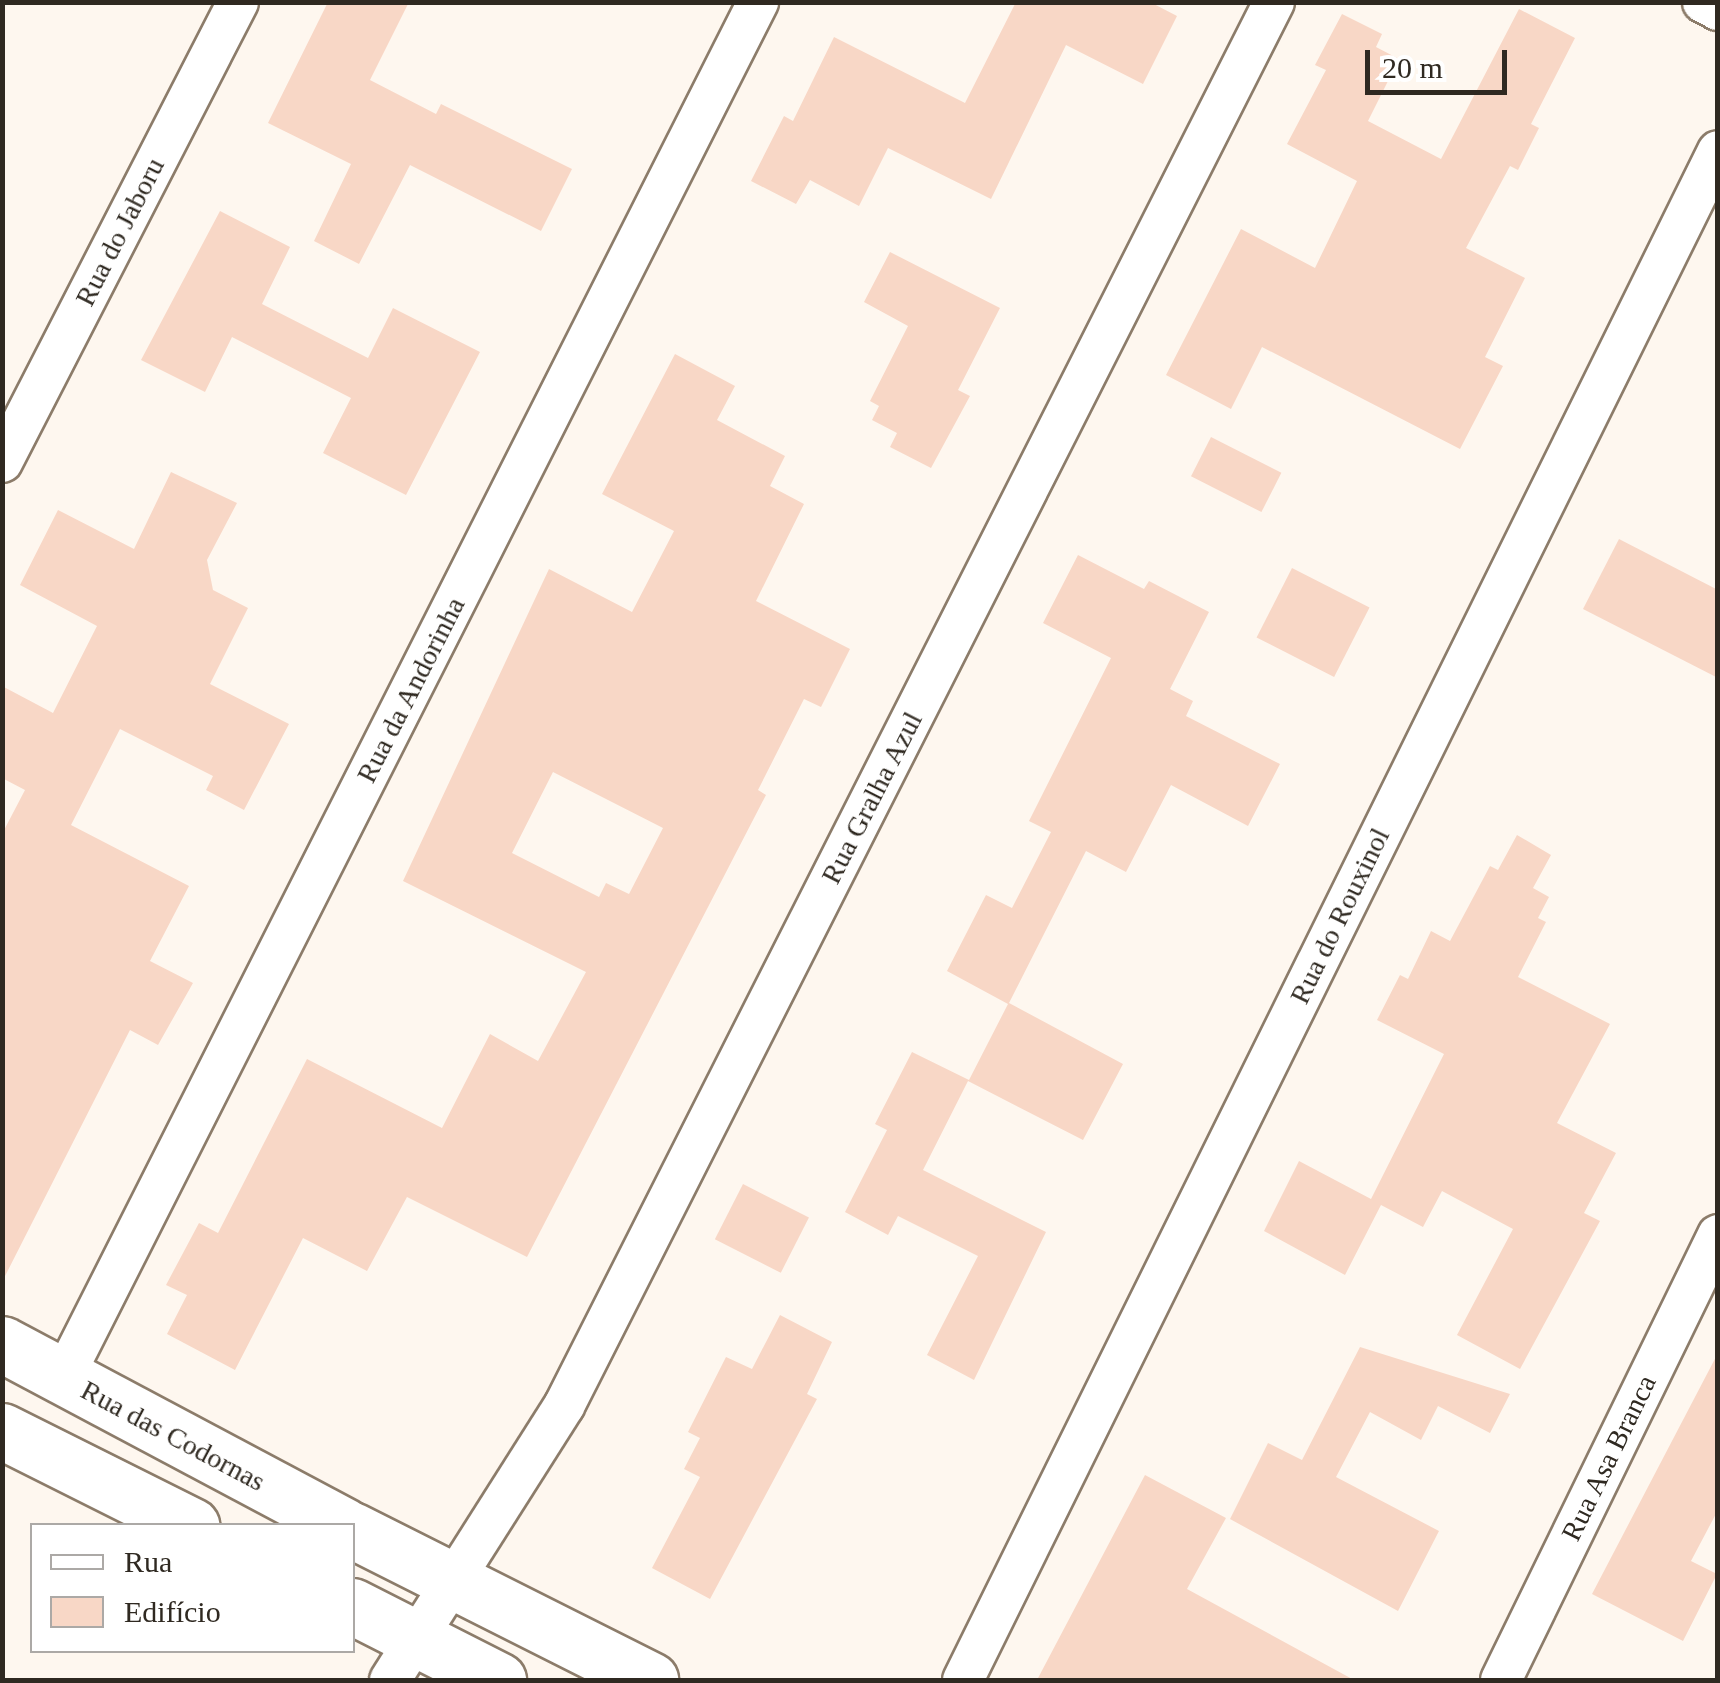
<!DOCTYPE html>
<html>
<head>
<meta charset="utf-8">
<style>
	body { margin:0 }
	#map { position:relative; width:1720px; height:1683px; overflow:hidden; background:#fef7ef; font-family:Georgia,serif }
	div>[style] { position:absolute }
	.building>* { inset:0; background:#f8d7c6; transform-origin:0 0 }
	.roads { filter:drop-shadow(2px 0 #8c7c6a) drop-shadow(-2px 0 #8c7c6a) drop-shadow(0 2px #8c7c6a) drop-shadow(0 -2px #8c7c6a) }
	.street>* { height:40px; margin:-20px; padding:0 20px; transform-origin:20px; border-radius:20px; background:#fff }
	.secondary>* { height:55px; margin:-27.5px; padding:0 27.5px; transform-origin:27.5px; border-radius:27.5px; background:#fff }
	span { translate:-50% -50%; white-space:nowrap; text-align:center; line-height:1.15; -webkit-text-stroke:8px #fff; paint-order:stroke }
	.street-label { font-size:28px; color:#2f2921 }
	.frame { position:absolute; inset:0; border:5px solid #2f2921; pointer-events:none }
	.legend { position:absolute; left:30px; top:1523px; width:325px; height:130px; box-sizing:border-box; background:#fff; border:2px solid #aca9a6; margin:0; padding:12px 18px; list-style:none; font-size:30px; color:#2f2921 }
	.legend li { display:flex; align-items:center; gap:20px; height:50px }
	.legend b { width:50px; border:2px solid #aca9a6 }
	.scale { position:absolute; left:1365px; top:50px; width:142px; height:45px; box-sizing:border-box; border:5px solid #2f2921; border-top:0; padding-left:12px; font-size:30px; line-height:35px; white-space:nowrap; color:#2f2921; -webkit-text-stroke:8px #fff; paint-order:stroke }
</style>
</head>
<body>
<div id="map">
	<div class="building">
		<i style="clip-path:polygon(328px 2px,409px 2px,370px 80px,436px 114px,441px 104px,572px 169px,541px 231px,410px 165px,359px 264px,314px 241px,351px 164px,268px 123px)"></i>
		<i style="clip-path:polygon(1016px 2px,1150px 2px,1177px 16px,1143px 84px,1066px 45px,991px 199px,888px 148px,859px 206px,810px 180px,796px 204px,751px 181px,784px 116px,793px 121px,834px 37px,965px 103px)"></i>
		<i style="clip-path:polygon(1519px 9px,1575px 38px,1531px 124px,1539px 128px,1518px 170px,1510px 166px,1466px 248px,1525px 278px,1485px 357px,1503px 366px,1460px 449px,1262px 347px,1231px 409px,1166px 375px,1241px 229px,1315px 268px,1357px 181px,1287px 144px,1326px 70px,1315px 65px,1342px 14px,1382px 34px,1376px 47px,1399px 59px,1368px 121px,1441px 159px)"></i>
		<i style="clip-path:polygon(220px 211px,290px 247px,262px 304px,368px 358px,393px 308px,480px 352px,406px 495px,323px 453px,351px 398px,232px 337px,205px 392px,141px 360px)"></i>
		<i style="clip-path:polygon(890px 252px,1000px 308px,958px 390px,970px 396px,931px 468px,890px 447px,897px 433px,872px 420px,879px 406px,870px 401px,908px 326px,864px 302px)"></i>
		<i style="clip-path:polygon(evenodd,675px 354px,735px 386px,717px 420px,785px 456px,770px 486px,804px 504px,756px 601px,850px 649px,821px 707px,804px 699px,758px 790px,766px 795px,527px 1257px,407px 1197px,367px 1271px,303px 1238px,235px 1370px,167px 1334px,187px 1295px,166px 1285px,199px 1223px,218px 1233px,307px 1059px,442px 1128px,490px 1034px,538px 1061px,586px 972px,403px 881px,549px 569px,632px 612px,674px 531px,602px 494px,675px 354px,553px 772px,663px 828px,629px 894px,606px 883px,599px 897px,512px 853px,553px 772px)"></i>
		<i style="left:1211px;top:437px;width:79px;height:44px;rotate:27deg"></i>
		<i style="clip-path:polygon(171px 472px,237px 503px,207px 560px,213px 590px,248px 608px,210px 684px,289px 724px,244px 810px,206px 790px,213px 776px,120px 729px,71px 825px,189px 886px,150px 961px,193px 983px,158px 1045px,130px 1030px,2px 1282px,2px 834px,25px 790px,2px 778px,2px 686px,53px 713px,97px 626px,20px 585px,58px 510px,134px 549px)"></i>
		<i style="clip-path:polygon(1619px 539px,1718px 590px,1718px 678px,1583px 609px)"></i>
		<i style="clip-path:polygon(1078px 555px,1144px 589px,1149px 581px,1209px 612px,1170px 689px,1193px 701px,1186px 716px,1280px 764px,1248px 826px,1171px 785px,1126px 872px,1086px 851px,1009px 1003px,1123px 1064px,1083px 1140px,968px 1081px,923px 1170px,1046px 1232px,974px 1380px,927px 1355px,978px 1256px,898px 1216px,888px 1235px,845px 1212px,887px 1130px,875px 1124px,912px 1052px,969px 1080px,1008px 1004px,947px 971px,986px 895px,1012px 908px,1051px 832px,1029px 821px,1111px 658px,1043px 623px)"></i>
		<i style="left:1292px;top:568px;width:87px;height:78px;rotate:27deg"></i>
		<i style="clip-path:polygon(1517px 835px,1551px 855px,1533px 888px,1549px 897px,1538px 918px,1546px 922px,1518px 977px,1610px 1024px,1557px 1123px,1616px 1153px,1584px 1213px,1600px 1221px,1520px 1369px,1457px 1335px,1513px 1229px,1442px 1191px,1423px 1227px,1381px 1205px,1345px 1275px,1264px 1231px,1299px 1161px,1371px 1199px,1444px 1054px,1377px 1020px,1400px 975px,1408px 979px,1431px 931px,1450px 941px,1490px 866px,1498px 870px)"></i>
		<i style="left:743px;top:1184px;width:74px;height:62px;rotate:27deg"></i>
		<i style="clip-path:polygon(780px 1315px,832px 1342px,807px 1394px,817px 1399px,710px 1599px,652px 1568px,700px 1477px,684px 1469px,700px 1438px,688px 1432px,726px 1357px,752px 1369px)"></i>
		<i style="clip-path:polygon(1360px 1347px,1510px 1394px,1490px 1433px,1438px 1406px,1421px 1440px,1370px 1412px,1336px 1477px,1439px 1531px,1398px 1611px,1230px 1519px,1268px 1443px,1302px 1460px)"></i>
		<i style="clip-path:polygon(1718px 1353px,1718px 1510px,1691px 1561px,1717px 1574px,1683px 1641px,1592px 1594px)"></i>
		<i style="clip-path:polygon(1145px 1475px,1226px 1518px,1187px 1589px,1354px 1680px,1037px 1680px)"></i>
	</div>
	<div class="roads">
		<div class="street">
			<i style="left:1703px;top:2px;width:17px;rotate:28deg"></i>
			<i style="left:2px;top:462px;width:517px;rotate:-62.84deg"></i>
			<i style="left:63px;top:1378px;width:1542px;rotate:-63.2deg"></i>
			<i style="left:390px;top:1680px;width:325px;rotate:-57.6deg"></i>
			<i style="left:564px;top:1406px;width:1573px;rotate:-63.17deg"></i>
			<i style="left:963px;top:1680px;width:1705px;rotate:-63.72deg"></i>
			<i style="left:1501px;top:1680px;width:495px;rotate:-64deg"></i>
		</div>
		<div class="secondary">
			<i style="left:2px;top:1344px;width:387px;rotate:28deg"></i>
			<i style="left:2px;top:1431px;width:212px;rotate:26.6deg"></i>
			<i style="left:352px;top:1530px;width:334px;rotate:26.7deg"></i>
			<i style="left:352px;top:1606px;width:164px;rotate:26.9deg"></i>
		</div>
	</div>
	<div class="street-label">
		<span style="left:120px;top:232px;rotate:-63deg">Rua do Jaboru</span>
		<span style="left:411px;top:690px;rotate:-63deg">Rua da Andorinha</span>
		<span style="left:872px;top:798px;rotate:-63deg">Rua Gralha Azul</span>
		<span style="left:1340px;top:916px;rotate:-64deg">Rua do Rouxinol</span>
		<span style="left:173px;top:1436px;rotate:28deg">Rua das Codornas</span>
		<span style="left:1609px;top:1458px;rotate:-64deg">Rua Asa Branca</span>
	</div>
	<div class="frame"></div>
	<ul class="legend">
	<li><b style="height:12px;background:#fff"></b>Rua</li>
	<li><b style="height:28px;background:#f8d7c6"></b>Edifício</li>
	</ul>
	<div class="scale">20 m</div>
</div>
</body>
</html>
